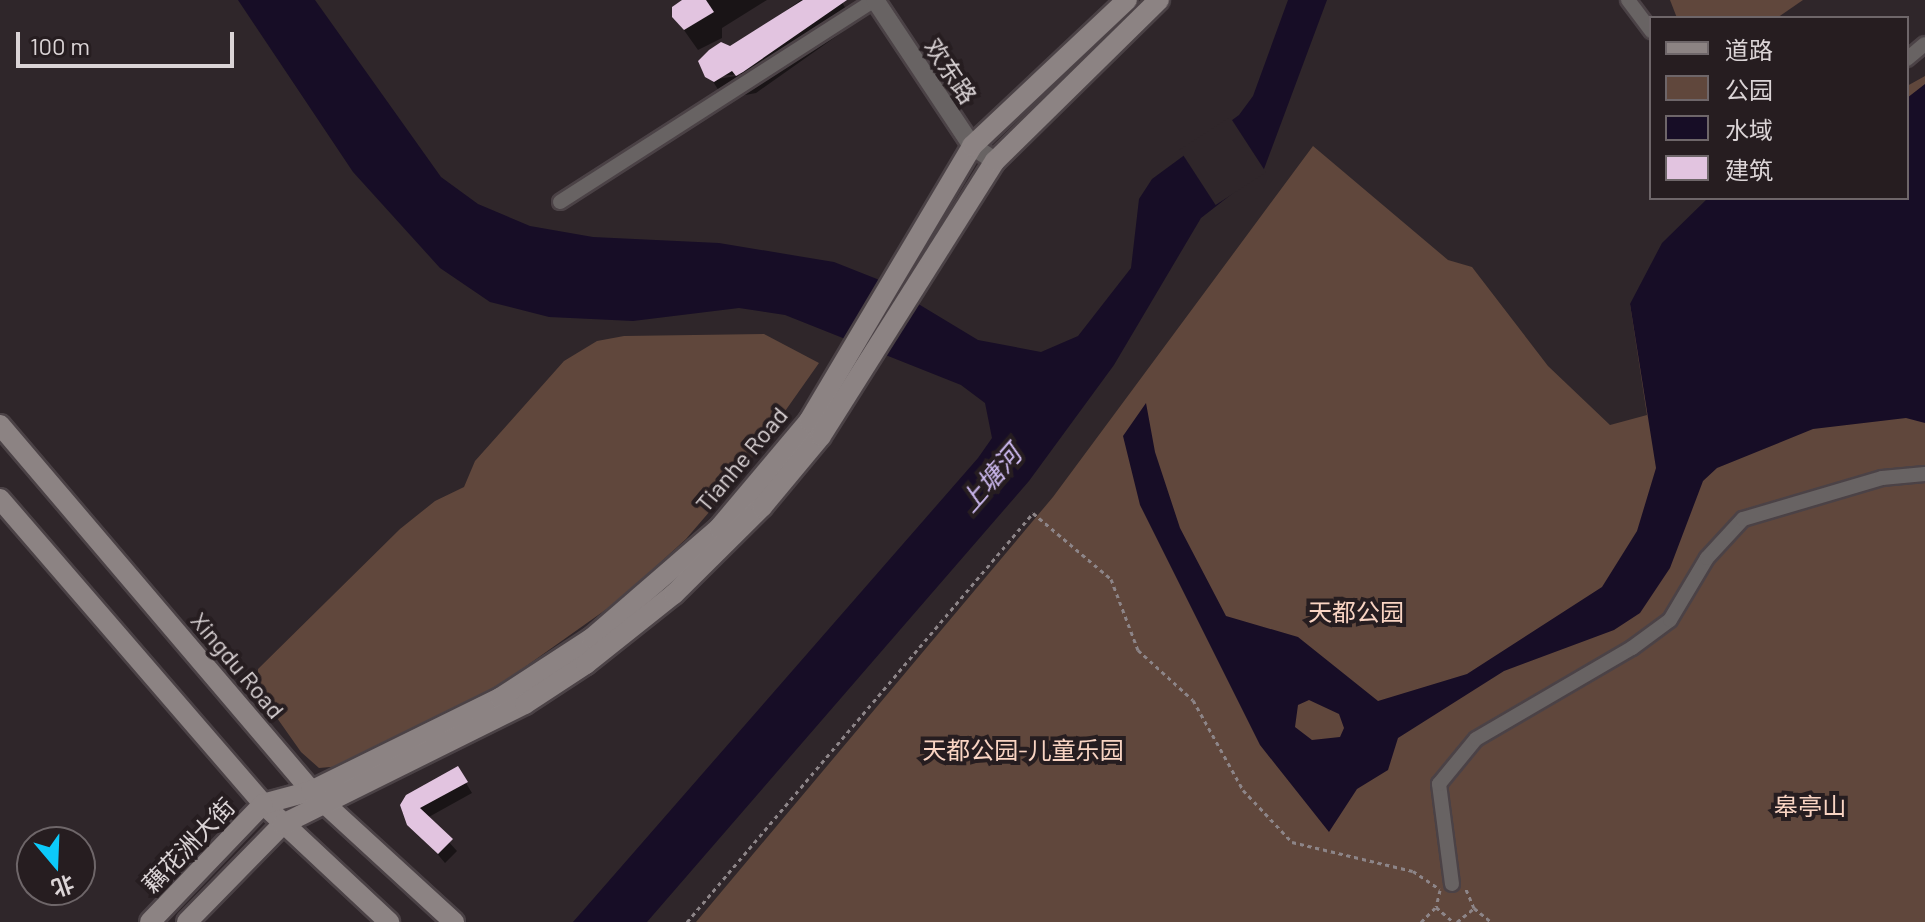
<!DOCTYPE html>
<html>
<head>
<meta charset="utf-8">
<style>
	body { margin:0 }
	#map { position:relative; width:1925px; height:922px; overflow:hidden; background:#2f262a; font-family:Barlow,"Noto Sans SC",sans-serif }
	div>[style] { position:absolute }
	.green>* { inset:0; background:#60473c }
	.water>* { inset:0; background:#170d26 }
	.pier>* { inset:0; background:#2f262a; transform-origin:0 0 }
	.shadow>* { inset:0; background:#0007 }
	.building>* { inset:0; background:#e2c4e0 }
	.path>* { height:3px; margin-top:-1.5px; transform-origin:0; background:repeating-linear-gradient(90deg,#8d8588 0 4px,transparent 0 8px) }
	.roads { filter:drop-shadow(2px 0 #4b4246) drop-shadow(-2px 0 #4b4246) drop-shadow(0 2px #4b4246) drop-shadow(0 -2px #4b4246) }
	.minor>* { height:14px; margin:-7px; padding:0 7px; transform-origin:7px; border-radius:7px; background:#686363 }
	.tertiary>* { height:18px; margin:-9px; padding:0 9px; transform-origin:9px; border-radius:9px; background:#686363 }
	.secondary>* { height:20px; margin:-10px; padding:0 10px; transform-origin:10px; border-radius:10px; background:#8c8383 }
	span { translate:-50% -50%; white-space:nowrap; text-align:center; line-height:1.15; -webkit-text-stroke:8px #261d20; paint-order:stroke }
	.street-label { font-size:24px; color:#dbd4d6 }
	.park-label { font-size:24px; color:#f9d4c3 }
	.water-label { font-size:26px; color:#cfbbf2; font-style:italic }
	.legend { position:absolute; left:1649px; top:16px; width:260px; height:184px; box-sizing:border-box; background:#261d20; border:2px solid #6e6669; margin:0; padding:10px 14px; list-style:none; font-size:24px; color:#dbd4d6 }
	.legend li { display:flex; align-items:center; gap:16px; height:40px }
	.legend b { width:40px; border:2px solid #6e6669 }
	.north { position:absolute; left:16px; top:826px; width:80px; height:80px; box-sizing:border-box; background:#261d20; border:2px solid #6e6669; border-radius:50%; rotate:161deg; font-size:22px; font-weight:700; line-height:32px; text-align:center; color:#dbd4d6 }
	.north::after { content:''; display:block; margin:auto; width:28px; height:36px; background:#0ccafa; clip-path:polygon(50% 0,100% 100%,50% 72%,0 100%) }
	.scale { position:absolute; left:16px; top:32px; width:218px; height:36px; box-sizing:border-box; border:4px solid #dbd4d6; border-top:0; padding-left:10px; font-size:24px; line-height:28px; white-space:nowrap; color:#dbd4d6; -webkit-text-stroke:6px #261d20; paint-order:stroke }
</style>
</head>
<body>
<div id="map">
	<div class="green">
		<i style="clip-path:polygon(1670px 0,1803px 0,1777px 18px,1677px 18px)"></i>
		<i style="clip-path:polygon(1925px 76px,1925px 922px,696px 922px,1053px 497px,1313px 146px,1448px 260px,1472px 267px,1548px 366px,1610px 425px,1647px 415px,1630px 304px,1907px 198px,1907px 86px)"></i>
		<i style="clip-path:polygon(764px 334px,819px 363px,735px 482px,686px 539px,618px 601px,487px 694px,342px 766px,319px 768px,301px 752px,258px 691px,258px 669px,400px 529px,435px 501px,464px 487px,475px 461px,564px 361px,597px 341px,624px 336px)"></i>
	</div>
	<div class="water">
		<i style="clip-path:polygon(238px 0,315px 0,441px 177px,478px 204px,530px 226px,593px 237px,719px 243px,834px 262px,877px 279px,978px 340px,1041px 352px,1078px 336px,1131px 268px,1139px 199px,1152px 179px,1239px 115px,1253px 96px,1288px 0,1327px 0,1264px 169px,1201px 218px,1114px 365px,1029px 481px,647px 922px,573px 922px,978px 458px,992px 438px,985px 403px,961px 385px,785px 315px,739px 308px,633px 321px,549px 317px,490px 302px,440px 268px,353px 172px)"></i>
		<i style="clip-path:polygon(evenodd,1925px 84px,1925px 423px,1906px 418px,1813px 429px,1717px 468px,1703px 481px,1670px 568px,1640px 613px,1614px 630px,1504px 671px,1398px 738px,1388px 770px,1357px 789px,1329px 832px,1260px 745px,1140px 505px,1123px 436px,1146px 403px,1155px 452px,1180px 528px,1226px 616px,1298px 637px,1378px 701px,1467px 674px,1602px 587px,1637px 531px,1656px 468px,1630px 304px,1662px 243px,1708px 198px,1907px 198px,1907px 98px,1925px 84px,1309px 700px,1339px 714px,1344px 728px,1340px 737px,1312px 740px,1295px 727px,1298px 705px,1309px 700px)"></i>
	</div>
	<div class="pier">
		<i style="left:1230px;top:117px;width:66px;height:60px;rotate:57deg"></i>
	</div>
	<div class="shadow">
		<i style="clip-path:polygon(685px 0,767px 0,722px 28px,722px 38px,698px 50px,674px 16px)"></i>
		<i style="clip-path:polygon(801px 0,841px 0,851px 19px,848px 28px,756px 93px,724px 99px,712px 80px,754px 73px,716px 76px,731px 49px)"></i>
		<i style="clip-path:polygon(457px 768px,472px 793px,427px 818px,457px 851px,445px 863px,402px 812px,408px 796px)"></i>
	</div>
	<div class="building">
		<i style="clip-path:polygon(682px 0,706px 0,714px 12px,684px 30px,672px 17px,672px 7px)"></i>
		<i style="clip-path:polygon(803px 0,847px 0,743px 72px,736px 76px,732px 71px,714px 82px,705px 77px,698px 61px,709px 50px,721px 42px,730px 46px)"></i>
		<i style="clip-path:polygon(458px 766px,468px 782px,420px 808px,453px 839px,438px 854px,407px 825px,400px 805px,406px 795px)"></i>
	</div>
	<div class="path">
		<i style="left:1440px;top:890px;width:17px;rotate:103deg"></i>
		<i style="left:1436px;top:907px;width:23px;rotate:41deg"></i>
		<i style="left:1474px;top:908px;width:22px;rotate:39deg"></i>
		<i style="left:687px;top:922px;width:536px;rotate:-49.77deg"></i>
		<i style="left:1033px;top:513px;width:102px;rotate:40.2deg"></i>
		<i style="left:1111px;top:579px;width:76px;rotate:69.2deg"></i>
		<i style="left:1138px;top:650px;width:74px;rotate:42.3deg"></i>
		<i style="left:1193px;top:700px;width:103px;rotate:60.9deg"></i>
		<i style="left:1243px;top:790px;width:71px;rotate:46.7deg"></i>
		<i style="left:1292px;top:842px;width:124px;rotate:13.5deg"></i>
		<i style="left:1413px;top:871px;width:32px;rotate:34deg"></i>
		<i style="left:1421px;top:922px;width:21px;rotate:-45deg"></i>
		<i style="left:1457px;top:922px;width:22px;rotate:-39deg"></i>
		<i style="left:1474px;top:908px;width:23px;rotate:-113deg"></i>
	</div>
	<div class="roads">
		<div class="minor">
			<i style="left:1628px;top:0;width:39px;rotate:53deg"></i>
			<i style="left:1907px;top:59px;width:23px;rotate:-40deg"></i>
			<i style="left:560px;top:202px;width:374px;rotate:-32.7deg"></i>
			<i style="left:1452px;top:884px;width:101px;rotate:-97.4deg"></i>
			<i style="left:1439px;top:784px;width:58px;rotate:-50.6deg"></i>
			<i style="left:1476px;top:739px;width:181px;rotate:-30.3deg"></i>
			<i style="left:1632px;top:648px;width:47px;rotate:-36.4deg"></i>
			<i style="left:1670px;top:620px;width:72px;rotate:-59.2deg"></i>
			<i style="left:1707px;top:558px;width:53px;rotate:-47.3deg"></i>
			<i style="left:1743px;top:519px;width:145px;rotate:-16.4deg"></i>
			<i style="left:1882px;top:478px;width:43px;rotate:-5.3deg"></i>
		</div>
		<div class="tertiary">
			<i style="left:875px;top:0;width:175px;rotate:56.4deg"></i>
			<i style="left:972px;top:146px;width:27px;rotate:33deg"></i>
		</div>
		<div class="secondary">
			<i style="left:0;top:425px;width:480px;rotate:49.6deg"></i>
			<i style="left:311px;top:791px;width:194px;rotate:42.5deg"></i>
			<i style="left:0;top:499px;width:403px;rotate:49.2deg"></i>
			<i style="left:263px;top:804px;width:173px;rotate:43.1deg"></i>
			<i style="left:263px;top:804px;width:50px;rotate:-15.2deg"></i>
			<i style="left:311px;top:791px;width:211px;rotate:-26.2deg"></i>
			<i style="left:500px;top:698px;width:110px;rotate:-33.1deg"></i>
			<i style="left:592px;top:638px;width:168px;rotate:-40.9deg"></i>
			<i style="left:719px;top:528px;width:140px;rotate:-49.9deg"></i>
			<i style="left:809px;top:421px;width:320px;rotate:-59.3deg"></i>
			<i style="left:972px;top:146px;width:213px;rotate:-43.3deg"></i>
			<i style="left:150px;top:922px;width:163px;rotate:-46.2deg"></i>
			<i style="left:187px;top:922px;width:137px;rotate:-45.6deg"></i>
			<i style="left:283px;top:824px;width:270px;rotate:-26.4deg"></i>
			<i style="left:525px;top:704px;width:73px;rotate:-33.3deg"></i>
			<i style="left:586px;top:664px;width:112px;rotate:-38.5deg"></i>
			<i style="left:674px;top:594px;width:124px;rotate:-44.7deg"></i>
			<i style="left:762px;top:507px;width:92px;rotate:-50.3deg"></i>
			<i style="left:821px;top:436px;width:325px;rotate:-57.7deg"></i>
			<i style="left:995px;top:161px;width:230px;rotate:-44.5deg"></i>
		</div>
	</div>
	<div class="street-label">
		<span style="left:951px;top:71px;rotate:56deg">欢东路</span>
		<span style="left:741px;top:459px;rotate:-50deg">Tianhe Road</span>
		<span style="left:238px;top:665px;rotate:50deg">Xingdu Road</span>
		<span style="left:188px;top:845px;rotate:-46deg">藕花洲大街</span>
	</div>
	<div class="park-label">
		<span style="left:1356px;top:612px">天都公园</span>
		<span style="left:1023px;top:750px">天都公园-儿童乐园</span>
		<span style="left:1810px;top:806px">皋亭山</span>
	</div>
	<div class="water-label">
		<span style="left:990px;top:478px;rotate:-49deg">上塘河</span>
	</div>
	<ul class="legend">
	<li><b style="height:10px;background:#8c8383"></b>道路</li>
	<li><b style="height:22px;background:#60473c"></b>公园</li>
	<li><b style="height:22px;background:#170d26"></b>水域</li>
	<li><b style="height:22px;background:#e2c4e0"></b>建筑</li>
	</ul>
	<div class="north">北</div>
	<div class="scale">100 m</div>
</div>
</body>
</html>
